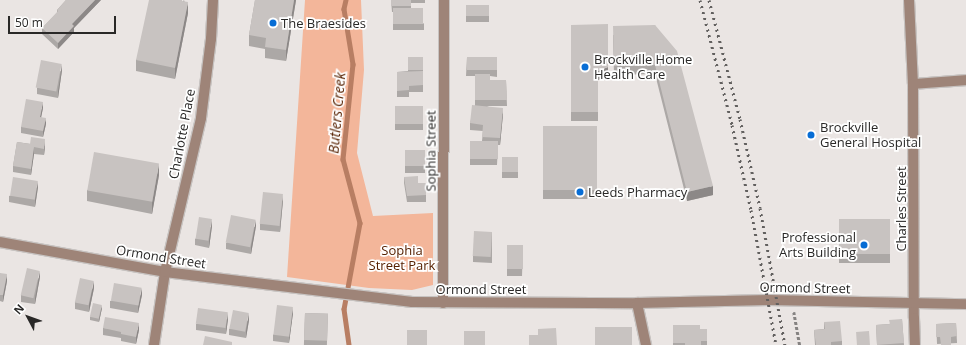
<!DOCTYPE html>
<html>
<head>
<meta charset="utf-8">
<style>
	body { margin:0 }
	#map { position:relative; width:966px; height:345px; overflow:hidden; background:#eae5e3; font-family:"Open Sans",sans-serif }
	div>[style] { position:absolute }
	.green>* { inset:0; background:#f3b69a }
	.stream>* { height:4.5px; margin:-2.25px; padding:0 2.25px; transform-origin:2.25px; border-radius:2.25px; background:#b87e63 }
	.path>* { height:2.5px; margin-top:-1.25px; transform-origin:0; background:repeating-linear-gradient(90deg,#858281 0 3px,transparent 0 5px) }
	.roads { filter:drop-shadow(1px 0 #c7c3c1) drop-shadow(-1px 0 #c7c3c1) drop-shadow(0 1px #c7c3c1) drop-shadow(0 -1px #c7c3c1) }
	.minor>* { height:10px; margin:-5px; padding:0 5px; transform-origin:5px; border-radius:5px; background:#9e8478 }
	.rail>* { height:3px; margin-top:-1.5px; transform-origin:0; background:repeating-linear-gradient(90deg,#62605f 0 2px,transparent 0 6px) }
	.wall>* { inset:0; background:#aca8a6; transform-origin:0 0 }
	.shaded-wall>* { inset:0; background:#8c8887 }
	.building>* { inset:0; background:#c8c3c1; transform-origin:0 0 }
	.dots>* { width:11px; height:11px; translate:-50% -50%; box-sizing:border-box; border:2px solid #fff; border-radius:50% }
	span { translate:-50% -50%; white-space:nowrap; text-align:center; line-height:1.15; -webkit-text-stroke:3.5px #fff; paint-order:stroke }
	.poi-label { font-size:13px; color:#292827 }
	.left { translate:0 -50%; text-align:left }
	.right { translate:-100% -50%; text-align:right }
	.street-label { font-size:13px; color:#292827 }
	.park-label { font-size:13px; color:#562000 }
	.water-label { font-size:14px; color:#572101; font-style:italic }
	.north { position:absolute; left:8px; top:297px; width:40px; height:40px; -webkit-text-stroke:3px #fff; paint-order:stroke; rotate:311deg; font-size:11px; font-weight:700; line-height:16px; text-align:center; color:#292827 }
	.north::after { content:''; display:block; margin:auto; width:14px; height:18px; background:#292827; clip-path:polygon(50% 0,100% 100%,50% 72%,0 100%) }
	.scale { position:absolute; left:8px; top:16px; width:108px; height:18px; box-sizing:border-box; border:2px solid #292827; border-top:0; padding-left:5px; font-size:12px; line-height:14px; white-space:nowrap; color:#292827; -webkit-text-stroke:3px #fff; paint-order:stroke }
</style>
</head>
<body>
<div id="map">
	<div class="green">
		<i style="clip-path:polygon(305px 0,361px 0,364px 70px,357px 153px,373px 216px,433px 213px,433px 285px,412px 290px,369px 288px,287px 277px)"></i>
	</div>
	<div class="stream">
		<i style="left:346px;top:0;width:9px;rotate:103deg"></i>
		<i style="left:344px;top:9px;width:56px;rotate:80.7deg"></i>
		<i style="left:353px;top:64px;width:96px;rotate:96deg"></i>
		<i style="left:343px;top:159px;width:66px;rotate:75.1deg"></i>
		<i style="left:360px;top:223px;width:87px;rotate:100.5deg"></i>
		<i style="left:344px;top:309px;width:36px;rotate:82deg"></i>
	</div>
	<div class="path">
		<i style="left:794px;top:312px;width:34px;rotate:80deg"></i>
	</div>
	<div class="roads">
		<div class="minor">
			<i style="left:909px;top:0;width:84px;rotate:87.3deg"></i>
			<i style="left:913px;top:84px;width:234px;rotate:89.8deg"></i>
			<i style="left:914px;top:318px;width:27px;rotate:88deg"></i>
			<i style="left:913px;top:84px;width:53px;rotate:-4.3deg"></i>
			<i style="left:0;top:242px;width:168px;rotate:10.3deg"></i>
			<i style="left:165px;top:272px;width:249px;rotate:6.9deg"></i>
			<i style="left:412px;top:302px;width:225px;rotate:0.3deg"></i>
			<i style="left:637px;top:303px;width:132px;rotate:-1.3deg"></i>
			<i style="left:769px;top:300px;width:197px;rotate:1.2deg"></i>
			<i style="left:443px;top:303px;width:303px;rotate:-89.8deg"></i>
			<i style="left:637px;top:303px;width:43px;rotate:77.9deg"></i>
			<i style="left:154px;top:345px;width:74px;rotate:-81.4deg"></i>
			<i style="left:165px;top:272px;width:158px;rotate:-76.8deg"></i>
			<i style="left:201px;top:118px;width:80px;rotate:-82.8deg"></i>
			<i style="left:211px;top:39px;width:39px;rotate:-87deg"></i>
		</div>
	</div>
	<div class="rail">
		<i style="left:700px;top:0;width:129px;rotate:75.6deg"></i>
		<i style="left:732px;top:125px;width:87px;rotate:77.4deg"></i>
		<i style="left:751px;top:210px;width:137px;rotate:79.5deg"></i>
		<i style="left:709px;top:0;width:123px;rotate:75.4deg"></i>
		<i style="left:740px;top:119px;width:91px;rotate:77.3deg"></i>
		<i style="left:760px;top:208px;width:139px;rotate:79.7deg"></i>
	</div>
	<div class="wall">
		<i style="clip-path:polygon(66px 0,101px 0,74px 28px,74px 32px,58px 49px,42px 34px,42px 28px,57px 13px,57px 10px)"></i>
		<i style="clip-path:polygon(184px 0,188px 13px,175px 79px,136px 71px,136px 60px)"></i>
		<i style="clip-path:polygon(255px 0,296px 0,286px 61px,265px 58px,265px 49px,249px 46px,249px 35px)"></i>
		<i style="clip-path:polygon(391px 0,425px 0,425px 3px,411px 3px,411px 8px,424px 24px,424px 30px,393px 30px,393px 12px,392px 12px)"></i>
		<i style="left:466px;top:5px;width:23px;height:17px"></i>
		<i style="clip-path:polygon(571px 25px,608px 76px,598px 80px,598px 121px,571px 121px)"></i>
		<i style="clip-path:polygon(655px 25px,713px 195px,687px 201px,655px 74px,614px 75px,613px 35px)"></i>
		<i style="clip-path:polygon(408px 57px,423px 57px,423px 92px,409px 92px,409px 97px,397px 97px,397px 72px,408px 71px)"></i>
		<i style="clip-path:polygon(467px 57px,497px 57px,497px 77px,490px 76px,490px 80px,506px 80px,507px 106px,487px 106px,503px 114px,500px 145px,498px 145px,497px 165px,470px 165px,470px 141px,482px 141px,483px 131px,470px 130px,470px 123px,475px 105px,475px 76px,466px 76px)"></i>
		<i style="clip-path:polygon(62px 70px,58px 98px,37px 94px,37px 88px)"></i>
		<i style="left:395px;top:106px;width:28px;height:24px"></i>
		<i style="clip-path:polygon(43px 108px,41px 117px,46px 124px,43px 137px,21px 133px,21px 127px)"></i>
		<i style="left:543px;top:126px;width:54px;height:73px"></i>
		<i style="clip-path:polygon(17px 142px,45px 146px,44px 155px,34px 154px,31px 175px,13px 172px,13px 166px)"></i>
		<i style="left:425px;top:150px;width:23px;height:20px;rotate:90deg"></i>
		<i style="left:502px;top:157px;width:16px;height:21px"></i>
		<i style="clip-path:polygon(159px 175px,152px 214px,87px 201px,87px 190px)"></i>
		<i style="clip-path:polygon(404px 177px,418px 183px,426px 183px,426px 202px,407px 202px,404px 183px)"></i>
		<i style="clip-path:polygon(38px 187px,35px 207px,9px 202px,9px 196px)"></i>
		<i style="clip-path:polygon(283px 200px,280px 232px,260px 230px,260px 224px)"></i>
		<i style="left:839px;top:219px;width:51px;height:44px"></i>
		<i style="clip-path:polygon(212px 226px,209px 248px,195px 245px,195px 239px)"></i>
		<i style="clip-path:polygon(256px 226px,251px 254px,226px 249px,226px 243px)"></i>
		<i style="clip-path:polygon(492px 232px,492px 263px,473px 262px,473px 256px)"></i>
		<i style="clip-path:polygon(523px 245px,522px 276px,507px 276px,507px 269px)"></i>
		<i style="clip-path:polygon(0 273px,7px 281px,3px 302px,0 301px)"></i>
		<i style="clip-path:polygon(40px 277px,35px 304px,21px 302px,21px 295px)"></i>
		<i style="clip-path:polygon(94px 288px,89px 312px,75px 309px,75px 302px)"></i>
		<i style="clip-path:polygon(142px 295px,138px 313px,110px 308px,110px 301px)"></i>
		<i style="clip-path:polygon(102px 308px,99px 322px,90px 320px,90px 317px)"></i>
		<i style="clip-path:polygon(293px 313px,289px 343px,273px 341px,273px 335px)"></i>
		<i style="left:305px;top:313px;width:23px;height:32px;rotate:2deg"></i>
		<i style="clip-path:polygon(228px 319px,226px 334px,196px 330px,196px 324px)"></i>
		<i style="clip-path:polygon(902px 319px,904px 345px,877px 345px,876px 325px,889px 324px)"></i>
		<i style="clip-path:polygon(249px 320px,246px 338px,229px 335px,229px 329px)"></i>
		<i style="clip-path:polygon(824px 322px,842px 341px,842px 345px,815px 345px,814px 330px,824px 329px)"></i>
		<i style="left:956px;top:323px;width:20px;height:20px;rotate:87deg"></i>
		<i style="clip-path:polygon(673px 325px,700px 329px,707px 329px,707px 345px,673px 345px)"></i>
		<i style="clip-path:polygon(103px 328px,139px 330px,136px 344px,121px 341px,121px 338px,103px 335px)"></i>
	</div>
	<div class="shaded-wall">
		<i style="clip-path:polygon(95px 0,101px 0,74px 28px,74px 32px,58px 49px,58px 43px,72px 24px)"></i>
		<i style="clip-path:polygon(294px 0,296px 0,286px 61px,286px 50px)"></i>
		<i style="clip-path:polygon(188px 2px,188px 13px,175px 79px,175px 68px)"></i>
		<i style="clip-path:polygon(62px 64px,62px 70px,58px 98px,58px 91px)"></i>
		<i style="clip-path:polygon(608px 67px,608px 76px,598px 80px,598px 121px,598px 71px)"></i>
		<i style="clip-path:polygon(43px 102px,43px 108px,40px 123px,40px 117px)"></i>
		<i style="clip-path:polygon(503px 108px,503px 114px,500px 145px,500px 138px)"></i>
		<i style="clip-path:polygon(46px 118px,46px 124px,43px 137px,43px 131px)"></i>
		<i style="clip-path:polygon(45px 139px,45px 146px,44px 155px,44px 149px)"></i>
		<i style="clip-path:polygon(34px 147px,34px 154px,31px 175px,31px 169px)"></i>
		<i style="clip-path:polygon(159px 164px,159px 175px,152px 214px,152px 203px)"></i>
		<i style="clip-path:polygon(38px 181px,38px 187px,35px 207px,35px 200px)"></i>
		<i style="clip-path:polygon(713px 186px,713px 195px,687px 201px,687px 192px)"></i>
		<i style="clip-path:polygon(283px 194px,283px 200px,280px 232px,280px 226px)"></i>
		<i style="clip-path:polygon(212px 219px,212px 226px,209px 248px,209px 241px)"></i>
		<i style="clip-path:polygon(256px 220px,256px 226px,251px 254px,251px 247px)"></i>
		<i style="clip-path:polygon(40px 271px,40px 277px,35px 304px,35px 298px)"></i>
		<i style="clip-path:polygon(7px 274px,7px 281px,3px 302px,3px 295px)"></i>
		<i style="clip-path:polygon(94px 281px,94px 288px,89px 312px,89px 305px)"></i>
		<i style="clip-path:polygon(142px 288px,142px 295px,138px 313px,138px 307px)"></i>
		<i style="clip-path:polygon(102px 305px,102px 308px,99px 322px,99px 319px)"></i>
		<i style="clip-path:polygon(293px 307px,293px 313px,289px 343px,289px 337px)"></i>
		<i style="clip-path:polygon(228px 312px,228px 319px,226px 334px,226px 328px)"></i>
		<i style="clip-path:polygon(249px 313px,249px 320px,246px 338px,246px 331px)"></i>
		<i style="clip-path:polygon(139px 323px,139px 330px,136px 344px,136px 337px)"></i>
	</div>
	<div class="building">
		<i style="clip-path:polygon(66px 0,95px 0,72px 24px,74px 26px,58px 43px,42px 28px,58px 11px,57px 10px)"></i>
		<i style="clip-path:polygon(149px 0,182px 0,182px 1px,188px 2px,175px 68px,136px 60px)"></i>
		<i style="clip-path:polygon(255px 0,294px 0,286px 50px,265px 47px,266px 38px,249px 35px)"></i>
		<i style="left:391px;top:0;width:20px;height:6px"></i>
		<i style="left:466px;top:5px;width:23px;height:11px"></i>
		<i style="left:393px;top:8px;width:30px;height:16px"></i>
		<i style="clip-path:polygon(608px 24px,608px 67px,598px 71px,598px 112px,571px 112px,571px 25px)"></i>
		<i style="clip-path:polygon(655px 25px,677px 51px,713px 186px,687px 192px,655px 65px,614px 66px,613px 26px)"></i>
		<i style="left:408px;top:57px;width:15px;height:13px"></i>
		<i style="left:467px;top:57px;width:30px;height:13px"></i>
		<i style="left:41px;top:60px;width:21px;height:28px;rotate:11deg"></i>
		<i style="clip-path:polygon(423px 71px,423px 85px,409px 86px,409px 90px,397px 91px,397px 72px)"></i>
		<i style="clip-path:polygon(475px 74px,490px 74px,490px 80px,506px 80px,507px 100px,475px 100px)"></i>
		<i style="clip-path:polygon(26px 99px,43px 102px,40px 117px,46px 118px,43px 131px,21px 127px)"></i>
		<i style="clip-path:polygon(472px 105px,503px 108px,500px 138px,482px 137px,483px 125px,470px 123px)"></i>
		<i style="left:395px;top:106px;width:28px;height:18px"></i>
		<i style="left:543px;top:126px;width:54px;height:64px"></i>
		<i style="clip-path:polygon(31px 137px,45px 139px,44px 149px,34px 147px,31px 169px,13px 166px,17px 142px,30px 144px)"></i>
		<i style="left:470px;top:141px;width:28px;height:18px"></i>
		<i style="left:425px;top:150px;width:16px;height:20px;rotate:90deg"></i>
		<i style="left:94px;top:152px;width:66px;height:39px;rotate:10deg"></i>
		<i style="left:502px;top:157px;width:16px;height:15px"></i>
		<i style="clip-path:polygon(418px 176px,418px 183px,426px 183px,426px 195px,407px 196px,404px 177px)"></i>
		<i style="left:13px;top:177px;width:25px;height:19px;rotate:9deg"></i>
		<i style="left:263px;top:192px;width:20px;height:32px;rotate:6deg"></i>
		<i style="left:231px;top:215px;width:25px;height:28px;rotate:11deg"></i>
		<i style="left:199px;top:217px;width:13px;height:22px;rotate:9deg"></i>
		<i style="left:839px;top:219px;width:51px;height:35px"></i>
		<i style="left:474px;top:231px;width:18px;height:25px;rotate:3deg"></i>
		<i style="left:507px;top:245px;width:16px;height:24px"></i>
		<i style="left:27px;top:268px;width:13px;height:28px;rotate:13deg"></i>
		<i style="clip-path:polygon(0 273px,7px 274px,3px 295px,0 295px)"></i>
		<i style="left:80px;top:278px;width:14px;height:25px;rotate:12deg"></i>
		<i style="left:114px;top:283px;width:28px;height:18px;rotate:10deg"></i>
		<i style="left:93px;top:303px;width:9px;height:14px;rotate:13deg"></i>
		<i style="left:277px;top:305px;width:16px;height:30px;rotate:7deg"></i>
		<i style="left:198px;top:308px;width:30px;height:16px;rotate:8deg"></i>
		<i style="left:233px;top:310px;width:16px;height:19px;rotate:11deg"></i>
		<i style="left:305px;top:313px;width:23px;height:27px;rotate:2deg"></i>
		<i style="clip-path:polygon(105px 317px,139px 323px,136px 337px,121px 334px,121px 332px,103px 328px)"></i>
		<i style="clip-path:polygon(902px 319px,904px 343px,877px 345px,876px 325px,890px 324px,889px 320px)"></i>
		<i style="clip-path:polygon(840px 321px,842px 341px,831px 342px,831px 345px,816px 345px,814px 330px,825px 329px,824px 322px)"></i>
		<i style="clip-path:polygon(956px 323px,957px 336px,951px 337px,951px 345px,941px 345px,940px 337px,936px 337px,936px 324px)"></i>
		<i style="clip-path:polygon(673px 325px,700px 325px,700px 329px,707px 329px,707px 341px,701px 341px,701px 345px,685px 345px,685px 343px,673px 343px)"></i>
		<i style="left:595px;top:327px;width:37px;height:18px"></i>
		<i style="clip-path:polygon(556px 328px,557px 345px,529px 345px,529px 335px,538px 335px,538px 329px)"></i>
		<i style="left:407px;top:330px;width:20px;height:15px"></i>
		<i style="left:464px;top:331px;width:21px;height:14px"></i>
		<i style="left:869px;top:331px;width:14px;height:13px;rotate:86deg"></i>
		<i style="clip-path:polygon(205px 336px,232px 342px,232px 345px,203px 345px)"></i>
	</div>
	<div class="dots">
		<i style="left:273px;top:23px;background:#076dd5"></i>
		<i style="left:585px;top:67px;background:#076dd5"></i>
		<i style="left:811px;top:135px;background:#076dd5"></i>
		<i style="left:580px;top:192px;background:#076dd5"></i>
		<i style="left:864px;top:245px;background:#076dd5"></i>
	</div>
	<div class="poi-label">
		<span class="left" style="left:281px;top:23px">The Braesides</span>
		<span class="left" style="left:594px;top:67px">Brockville Home<br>Health Care</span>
		<span class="left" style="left:820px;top:135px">Brockville<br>General Hospital</span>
		<span class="left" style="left:588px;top:192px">Leeds Pharmacy</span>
		<span class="right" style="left:856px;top:245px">Professional<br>Arts Building</span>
	</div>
	<div class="street-label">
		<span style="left:182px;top:134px;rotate:-79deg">Charlotte Place</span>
		<span style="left:431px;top:151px;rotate:-90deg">Sophia Street</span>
		<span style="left:901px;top:209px;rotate:-90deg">Charles Street</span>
		<span style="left:161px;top:257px;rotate:9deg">Ormond Street</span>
		<span style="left:805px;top:288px;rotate:1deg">Ormond Street</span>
		<span style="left:481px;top:289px">Ormond Street</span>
	</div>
	<div class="park-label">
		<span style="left:402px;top:258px">Sophia<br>Street Park</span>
	</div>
	<div class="water-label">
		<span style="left:337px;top:113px;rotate:-85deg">Butlers Creek</span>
	</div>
	<div class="north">N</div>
	<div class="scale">50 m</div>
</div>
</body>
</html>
